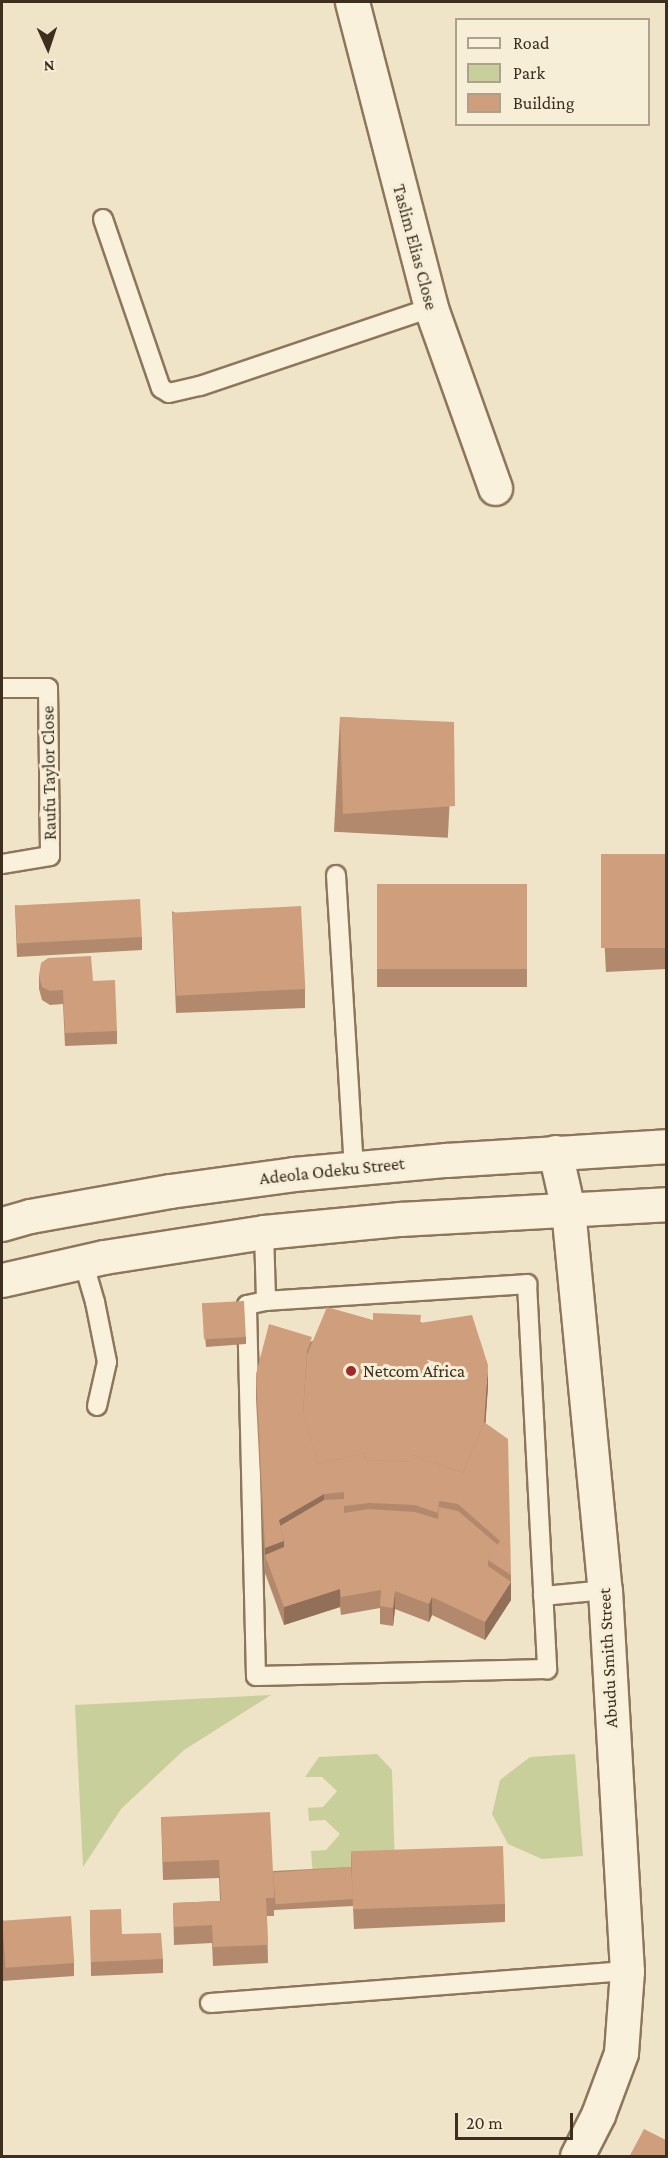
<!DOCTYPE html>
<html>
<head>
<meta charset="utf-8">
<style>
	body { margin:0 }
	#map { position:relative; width:668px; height:2158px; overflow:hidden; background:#f0e4c8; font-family:"Crimson Pro",serif }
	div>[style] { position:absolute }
	.green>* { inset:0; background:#c9cf9b }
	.roads { filter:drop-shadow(2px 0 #8d765c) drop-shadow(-2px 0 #8d765c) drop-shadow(0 2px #8d765c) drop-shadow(0 -2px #8d765c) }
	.service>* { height:18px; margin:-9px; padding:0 9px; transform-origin:9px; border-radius:9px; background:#faf1dc }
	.minor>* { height:33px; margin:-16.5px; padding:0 16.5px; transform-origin:16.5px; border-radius:16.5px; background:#faf1dc }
	.secondary>* { height:33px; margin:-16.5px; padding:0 16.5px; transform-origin:16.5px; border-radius:16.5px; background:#faf1dc }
	.wall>* { inset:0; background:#b2896c; transform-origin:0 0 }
	.shaded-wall>* { inset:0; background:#916f58 }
	.building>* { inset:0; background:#cf9f7d; transform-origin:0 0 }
	.dots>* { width:16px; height:16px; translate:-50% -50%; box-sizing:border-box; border:3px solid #f7eed8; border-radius:50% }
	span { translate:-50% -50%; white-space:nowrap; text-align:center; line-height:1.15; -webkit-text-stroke:6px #f7eed8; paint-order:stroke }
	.street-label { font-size:18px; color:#3d2e20 }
	.poi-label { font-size:18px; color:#3d2e20 }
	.left { translate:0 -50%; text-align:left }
	.frame { position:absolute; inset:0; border:3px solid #3d2e20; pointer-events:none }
	.legend { position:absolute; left:455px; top:18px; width:195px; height:108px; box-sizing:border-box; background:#f7eed8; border:2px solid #ada18e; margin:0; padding:8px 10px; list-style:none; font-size:18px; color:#3d2e20 }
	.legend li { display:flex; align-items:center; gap:12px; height:30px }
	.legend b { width:30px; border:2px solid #ada18e }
	.north { position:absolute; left:18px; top:18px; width:60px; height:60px; -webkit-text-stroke:4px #f7eed8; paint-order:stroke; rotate:177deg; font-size:16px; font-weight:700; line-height:24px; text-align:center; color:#3d2e20 }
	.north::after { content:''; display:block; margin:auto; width:21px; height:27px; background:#3d2e20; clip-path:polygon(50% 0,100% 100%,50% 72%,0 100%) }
	.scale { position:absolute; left:455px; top:2113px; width:118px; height:27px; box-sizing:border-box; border:3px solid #3d2e20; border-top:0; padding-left:8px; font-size:18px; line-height:21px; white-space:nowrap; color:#3d2e20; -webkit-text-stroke:4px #f7eed8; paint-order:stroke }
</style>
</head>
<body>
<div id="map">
	<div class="green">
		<i style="clip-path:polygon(271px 1695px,184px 1750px,121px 1809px,83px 1867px,75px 1705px)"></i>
		<i style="clip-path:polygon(377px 1754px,392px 1770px,395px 1869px,313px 1877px,311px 1851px,326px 1850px,340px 1834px,325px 1820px,309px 1821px,308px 1808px,323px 1807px,337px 1791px,322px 1777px,305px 1777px,319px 1757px)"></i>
		<i style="clip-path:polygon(575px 1754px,583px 1856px,542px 1859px,508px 1844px,492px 1814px,500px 1780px,530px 1757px)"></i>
	</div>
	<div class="roads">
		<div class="service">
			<i style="left:103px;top:219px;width:179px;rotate:71.1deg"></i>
			<i style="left:161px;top:388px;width:9px;rotate:32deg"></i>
			<i style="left:169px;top:393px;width:32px;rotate:-13deg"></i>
			<i style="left:200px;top:386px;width:244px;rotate:-18.7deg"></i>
			<i style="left:2px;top:688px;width:46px"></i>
			<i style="left:48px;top:688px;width:168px;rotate:89.3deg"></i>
			<i style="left:50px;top:856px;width:49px;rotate:170.5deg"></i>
			<i style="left:336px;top:875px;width:294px;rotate:86.5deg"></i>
			<i style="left:264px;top:1232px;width:69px;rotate:88.3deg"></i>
			<i style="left:266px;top:1301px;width:262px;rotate:-3.7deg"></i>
			<i style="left:527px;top:1284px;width:386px;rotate:87deg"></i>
			<i style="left:547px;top:1669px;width:291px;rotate:178.6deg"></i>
			<i style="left:256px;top:1676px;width:371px;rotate:-91.4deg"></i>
			<i style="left:247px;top:1305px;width:19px;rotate:-12deg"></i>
			<i style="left:83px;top:1261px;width:43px;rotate:73.7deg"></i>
			<i style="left:95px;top:1302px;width:61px;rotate:78.7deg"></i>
			<i style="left:107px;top:1362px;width:45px;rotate:102.8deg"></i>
			<i style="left:543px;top:1596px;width:62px;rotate:-5.5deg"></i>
			<i style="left:210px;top:2003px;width:418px;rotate:-4.4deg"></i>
		</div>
		<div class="minor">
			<i style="left:352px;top:2px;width:316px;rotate:75.5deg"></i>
			<i style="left:431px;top:308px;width:191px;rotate:70.4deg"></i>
			<i style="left:555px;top:1152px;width:58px;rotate:77.2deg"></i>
			<i style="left:568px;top:1209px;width:383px;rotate:84.5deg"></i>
			<i style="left:605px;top:1590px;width:382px;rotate:86.7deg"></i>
			<i style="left:627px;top:1971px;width:82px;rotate:94.2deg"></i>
			<i style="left:621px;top:2053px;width:66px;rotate:110.4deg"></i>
			<i style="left:598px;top:2115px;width:46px;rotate:117.1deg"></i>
		</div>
		<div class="secondary">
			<i style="left:2px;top:1224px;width:29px;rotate:-16deg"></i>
			<i style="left:30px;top:1216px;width:142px;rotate:-10.1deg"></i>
			<i style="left:170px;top:1191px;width:125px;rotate:-7.8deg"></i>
			<i style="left:294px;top:1174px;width:153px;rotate:-5.3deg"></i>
			<i style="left:446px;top:1160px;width:220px;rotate:-3.6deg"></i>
			<i style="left:2px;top:1280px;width:105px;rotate:-12.7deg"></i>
			<i style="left:104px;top:1257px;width:162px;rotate:-8.9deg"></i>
			<i style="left:264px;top:1232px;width:137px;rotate:-5.5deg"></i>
			<i style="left:400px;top:1219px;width:266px;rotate:-3.2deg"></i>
		</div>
	</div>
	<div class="wall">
		<i style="left:340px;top:717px;width:114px;height:115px;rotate:3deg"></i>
		<i style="clip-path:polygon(666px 854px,666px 969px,606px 972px,601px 879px,601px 858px)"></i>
		<i style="left:377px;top:884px;width:150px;height:103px"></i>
		<i style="clip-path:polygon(15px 905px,142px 937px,142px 950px,17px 957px)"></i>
		<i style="clip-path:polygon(172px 911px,305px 989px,305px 1008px,176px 1013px)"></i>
		<i style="clip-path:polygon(39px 975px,93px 981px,117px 1031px,117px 1044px,65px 1046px,63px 1004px,50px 1005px,42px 1000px,39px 989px)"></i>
		<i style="clip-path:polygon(202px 1303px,246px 1337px,246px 1344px,206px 1347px)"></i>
		<i style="clip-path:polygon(373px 1320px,421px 1322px,488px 1386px,485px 1423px,511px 1575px,511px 1600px,485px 1640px,432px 1615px,429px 1622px,395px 1609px,393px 1626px,380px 1624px,380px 1608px,341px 1615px,340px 1607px,284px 1625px,265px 1573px,256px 1399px,256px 1374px,312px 1341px)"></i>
		<i style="clip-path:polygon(161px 1817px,273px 1871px,351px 1867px,351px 1853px,505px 1904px,505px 1922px,354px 1929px,353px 1906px,274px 1910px,274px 1916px,267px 1916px,268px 1963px,213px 1966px,212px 1943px,174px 1945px,173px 1903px,220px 1901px,219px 1878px,163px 1880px)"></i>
		<i style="clip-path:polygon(90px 1910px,122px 1934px,163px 1959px,163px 1973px,91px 1976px)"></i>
		<i style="clip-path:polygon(2px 1920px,74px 1963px,74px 1976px,2px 1981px)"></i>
	</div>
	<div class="shaded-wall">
		<i style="clip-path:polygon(488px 1365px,488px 1386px,484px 1446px,484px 1425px)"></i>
		<i style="clip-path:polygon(324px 1494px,324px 1518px,284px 1565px,265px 1555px,265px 1548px,279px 1520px)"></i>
		<i style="clip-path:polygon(511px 1582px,511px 1600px,485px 1640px,485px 1622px)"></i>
		<i style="clip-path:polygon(340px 1589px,340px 1607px,284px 1625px,284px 1607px)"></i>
		<i style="clip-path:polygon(395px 1591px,395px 1609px,393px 1626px,393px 1608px)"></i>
		<i style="clip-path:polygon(432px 1597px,432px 1615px,429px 1622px,429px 1604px)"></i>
	</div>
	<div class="building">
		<i style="clip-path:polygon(340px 717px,454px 722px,455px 806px,343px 814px)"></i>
		<i style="left:666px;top:854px;width:94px;height:65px;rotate:90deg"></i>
		<i style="left:377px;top:884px;width:150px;height:85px"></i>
		<i style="left:140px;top:899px;width:38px;height:125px;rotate:87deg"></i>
		<i style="left:301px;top:906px;width:83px;height:129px;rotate:87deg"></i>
		<i style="clip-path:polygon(91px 956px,93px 981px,115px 980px,117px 1031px,65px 1033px,63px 990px,50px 991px,42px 987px,39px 975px,41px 963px,48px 958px)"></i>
		<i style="left:244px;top:1301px;width:36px;height:42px;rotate:87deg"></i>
		<i style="clip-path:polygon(327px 1307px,373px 1320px,373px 1313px,421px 1315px,420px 1323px,472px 1315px,488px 1365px,484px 1422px,463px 1473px,413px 1455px,413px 1462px,365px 1460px,366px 1453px,318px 1464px,303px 1413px,307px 1355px)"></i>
		<i style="clip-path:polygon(269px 1324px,312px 1337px,307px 1351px,303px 1412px,318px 1464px,366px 1453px,365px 1460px,413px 1462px,413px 1455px,463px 1473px,484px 1422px,508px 1439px,511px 1575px,488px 1560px,500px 1541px,458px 1504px,439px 1501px,438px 1513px,415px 1505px,369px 1503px,344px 1506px,344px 1492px,324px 1494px,279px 1520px,284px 1541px,265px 1548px,256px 1374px)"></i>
		<i style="clip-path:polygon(344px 1499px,344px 1513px,369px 1509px,415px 1512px,438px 1519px,439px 1507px,458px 1511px,498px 1545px,488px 1560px,488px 1566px,511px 1582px,485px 1622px,432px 1597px,429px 1604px,395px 1591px,393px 1608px,380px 1606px,381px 1590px,341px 1597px,340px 1589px,284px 1607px,265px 1555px,284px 1547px,284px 1541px,280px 1526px,324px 1500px)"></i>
		<i style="clip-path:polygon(270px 1812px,274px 1892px,274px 1898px,266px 1898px,268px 1945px,213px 1947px,212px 1925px,174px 1927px,173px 1903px,221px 1901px,219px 1860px,163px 1862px,161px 1817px)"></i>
		<i style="left:503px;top:1846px;width:58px;height:152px;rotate:88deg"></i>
		<i style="left:351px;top:1867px;width:32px;height:78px;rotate:86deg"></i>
		<i style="clip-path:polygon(121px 1909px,122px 1934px,161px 1933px,163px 1959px,91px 1962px,90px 1910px)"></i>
		<i style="left:71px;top:1916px;width:47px;height:69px;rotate:86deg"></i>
		<i style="clip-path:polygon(644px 2129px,666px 2140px,666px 2157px,629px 2157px)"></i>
	</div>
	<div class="dots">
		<i style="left:351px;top:1371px;background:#9e2a2b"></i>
	</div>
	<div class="street-label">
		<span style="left:415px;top:247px;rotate:75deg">Taslim Elias Close</span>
		<span style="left:49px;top:773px;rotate:-91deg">Raufu Taylor Close</span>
		<span style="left:332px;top:1171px;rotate:-6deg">Adeola Odeku Street</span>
		<span style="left:608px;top:1658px;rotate:-93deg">Abudu Smith Street</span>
	</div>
	<div class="poi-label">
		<span class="left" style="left:363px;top:1371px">Netcom Africa</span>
	</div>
	<div class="frame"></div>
	<ul class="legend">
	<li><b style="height:8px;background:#faf1dc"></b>Road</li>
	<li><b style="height:16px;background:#c9cf9b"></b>Park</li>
	<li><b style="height:16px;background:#cf9f7d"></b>Building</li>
	</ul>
	<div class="north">N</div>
	<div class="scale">20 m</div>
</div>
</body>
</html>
